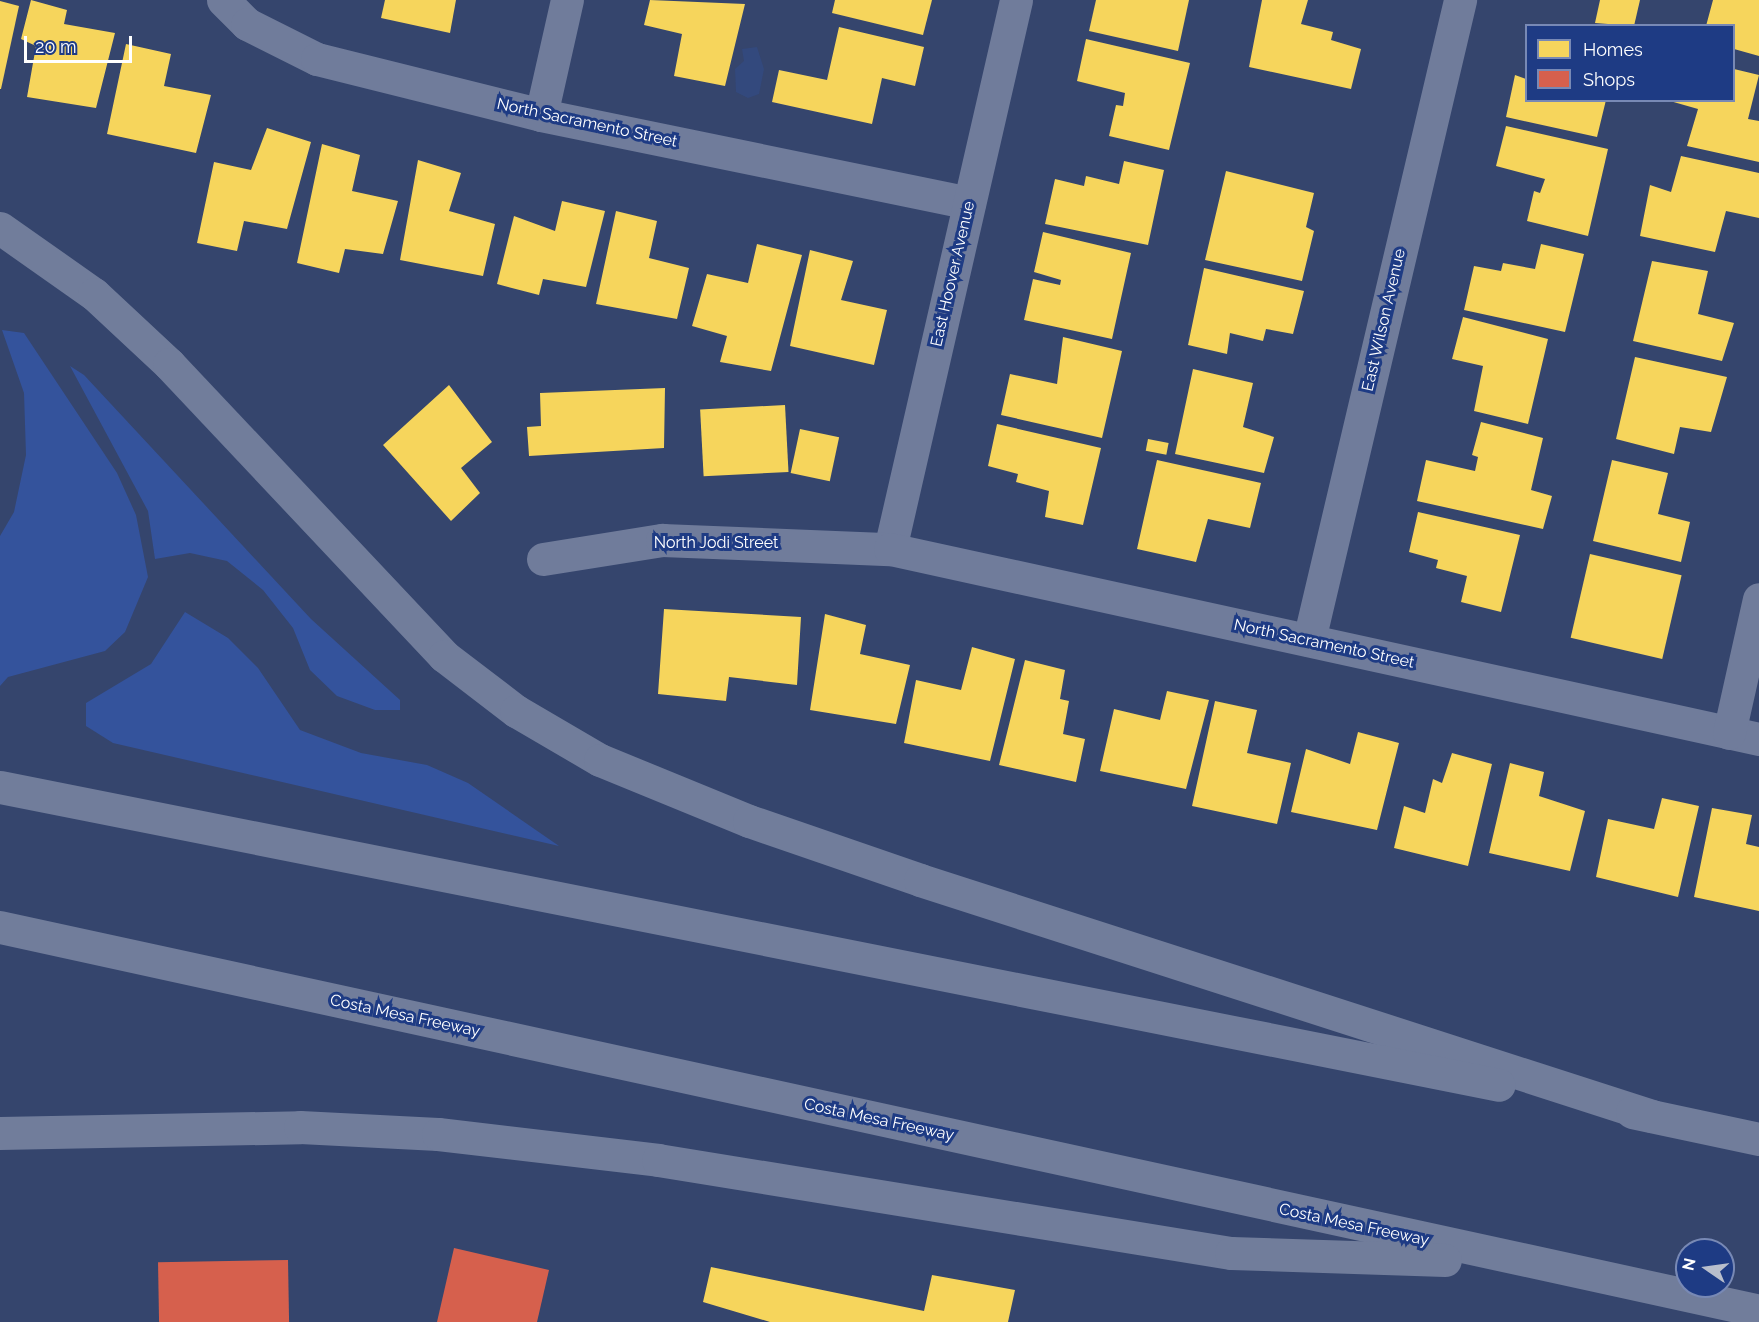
<!DOCTYPE html>
<html>
<head>
<meta charset="utf-8">
<style>
	body { margin:0 }
	#map { position:relative; width:1759px; height:1322px; overflow:hidden; background:#35456d; font-family:Raleway,sans-serif }
	div>[style] { position:absolute }
	.green>* { inset:0; background:#34539c }
	.water>* { inset:0; background:#33497d }
	.homes>* { inset:0; background:#f6d55c; transform-origin:0 0 }
	.shops>* { inset:0; background:#d6604d; transform-origin:0 0 }
	.minor>* { height:33px; margin:-16.5px; padding:0 16.5px; transform-origin:16.5px; border-radius:16.5px; background:#707c9b }
	.highway>* { height:33px; margin:-16.5px; padding:0 16.5px; transform-origin:16.5px; border-radius:16.5px; background:#717d9b }
	span { translate:-50% -50%; white-space:nowrap; text-align:center; line-height:1.15; -webkit-text-stroke:6px #1e3b84; paint-order:stroke }
	.street-label { font-size:16px; color:#fff }
	.legend { position:absolute; left:1525px; top:24px; width:210px; height:78px; box-sizing:border-box; background:#1e3b84; border:2px solid #7889b5; margin:0; padding:8px 10px; list-style:none; font-size:18px; color:#fff }
	.legend li { display:flex; align-items:center; gap:12px; height:30px }
	.legend b { width:30px; border:2px solid #7889b5 }
	.north { position:absolute; left:1675px; top:1238px; width:60px; height:60px; box-sizing:border-box; background:#1e3b84; border:2px solid #7889b5; border-radius:50%; rotate:283deg; font-size:16px; font-weight:700; line-height:24px; text-align:center; color:#fff }
	.north::after { content:''; display:block; margin:auto; width:21px; height:27px; background:#b8becc; clip-path:polygon(50% 0,100% 100%,50% 72%,0 100%) }
	.scale { position:absolute; left:24px; top:36px; width:108px; height:27px; box-sizing:border-box; border:3px solid #fff; border-top:0; padding-left:8px; font-size:18px; line-height:21px; white-space:nowrap; color:#fff; -webkit-text-stroke:4px #1e3b84; paint-order:stroke }
</style>
</head>
<body>
<div id="map">
	<div class="green">
		<i style="clip-path:polygon(2px 330px,24px 333px,117px 473px,136px 515px,148px 577px,125px 632px,105px 651px,8px 677px,0 686px,0 536px,14px 512px,26px 455px,24px 393px)"></i>
		<i style="clip-path:polygon(70px 366px,84px 375px,311px 619px,400px 700px,400px 710px,375px 710px,337px 696px,310px 670px,293px 628px,263px 590px,227px 561px,190px 553px,155px 559px,148px 511px)"></i>
		<i style="clip-path:polygon(185px 612px,228px 638px,258px 668px,300px 730px,361px 753px,427px 765px,468px 783px,559px 846px,113px 743px,86px 726px,86px 703px,151px 664px)"></i>
	</div>
	<div class="water">
		<i style="clip-path:polygon(757px 47px,764px 69px,759px 94px,748px 98px,736px 92px,735px 69px,744px 61px,742px 49px)"></i>
	</div>
	<div class="homes">
		<i style="clip-path:polygon(31px 0,67px 10px,64px 24px,115px 33px,96px 108px,27px 97px,36px 46px,21px 39px)"></i>
		<i style="clip-path:polygon(385px 0,456px 0,450px 33px,381px 18px)"></i>
		<i style="clip-path:polygon(650px 0,745px 4px,725px 86px,674px 76px,682px 34px,644px 25px)"></i>
		<i style="clip-path:polygon(835px 0,932px 0,923px 35px,832px 13px)"></i>
		<i style="clip-path:polygon(1096px 0,1189px 0,1178px 51px,1089px 31px)"></i>
		<i style="clip-path:polygon(1262px 0,1308px 0,1301px 24px,1333px 32px,1331px 40px,1361px 49px,1351px 89px,1249px 67px)"></i>
		<i style="clip-path:polygon(1600px 0,1640px 0,1634px 26px,1595px 23px)"></i>
		<i style="clip-path:polygon(1713px 0,1759px 0,1759px 56px,1734px 49px,1734px 26px,1706px 26px)"></i>
		<i style="clip-path:polygon(0 1px,19px 6px,1px 89px,0 89px)"></i>
		<i style="clip-path:polygon(839px 27px,924px 47px,915px 86px,882px 78px,872px 124px,772px 102px,779px 70px,827px 80px)"></i>
		<i style="clip-path:polygon(1086px 39px,1190px 63px,1169px 150px,1109px 136px,1116px 105px,1123px 106px,1125px 93px,1077px 81px)"></i>
		<i style="clip-path:polygon(126px 44px,171px 54px,164px 86px,211px 95px,196px 153px,107px 134px)"></i>
		<i style="clip-path:polygon(1734px 69px,1759px 75px,1748px 119px,1759px 121px,1759px 162px,1687px 146px,1698px 109px,1670px 101px,1734px 100px)"></i>
		<i style="clip-path:polygon(1515px 75px,1526px 79px,1526px 100px,1606px 100px,1597px 137px,1506px 117px)"></i>
		<i style="clip-path:polygon(1506px 126px,1608px 149px,1588px 236px,1527px 221px,1534px 191px,1540px 193px,1545px 179px,1496px 166px)"></i>
		<i style="clip-path:polygon(267px 128px,311px 142px,287px 229px,244px 221px,237px 251px,197px 243px,214px 162px,251px 170px)"></i>
		<i style="clip-path:polygon(322px 144px,360px 155px,352px 191px,398px 201px,383px 254px,345px 249px,339px 273px,297px 263px)"></i>
		<i style="clip-path:polygon(1681px 156px,1759px 173px,1759px 218px,1726px 211px,1715px 252px,1640px 236px,1650px 185px,1671px 192px)"></i>
		<i style="clip-path:polygon(418px 160px,461px 173px,449px 211px,495px 224px,483px 276px,400px 260px)"></i>
		<i style="clip-path:polygon(1124px 161px,1164px 170px,1148px 245px,1045px 224px,1055px 179px,1084px 186px,1086px 176px,1119px 184px)"></i>
		<i style="clip-path:polygon(1226px 171px,1314px 193px,1306px 227px,1314px 231px,1302px 281px,1205px 260px)"></i>
		<i style="clip-path:polygon(562px 201px,605px 211px,586px 287px,543px 279px,539px 295px,497px 284px,514px 216px,555px 231px)"></i>
		<i style="clip-path:polygon(616px 211px,657px 221px,649px 258px,689px 268px,677px 319px,596px 304px)"></i>
		<i style="clip-path:polygon(1043px 232px,1131px 253px,1112px 339px,1024px 320px,1033px 279px,1060px 285px,1061px 280px,1034px 272px)"></i>
		<i style="clip-path:polygon(757px 244px,802px 255px,771px 371px,720px 362px,727px 336px,692px 326px,707px 274px,748px 283px)"></i>
		<i style="clip-path:polygon(1541px 244px,1584px 254px,1565px 332px,1464px 310px,1474px 266px,1501px 271px,1503px 263px,1535px 269px)"></i>
		<i style="clip-path:polygon(810px 250px,853px 261px,841px 300px,887px 310px,874px 365px,790px 346px)"></i>
		<i style="clip-path:polygon(1652px 261px,1708px 271px,1698px 314px,1734px 323px,1722px 361px,1633px 341px)"></i>
		<i style="clip-path:polygon(1204px 268px,1304px 291px,1293px 334px,1266px 329px,1263px 341px,1230px 333px,1227px 354px,1188px 345px)"></i>
		<i style="clip-path:polygon(1463px 317px,1548px 339px,1528px 424px,1474px 411px,1483px 366px,1452px 359px)"></i>
		<i style="clip-path:polygon(1063px 337px,1122px 351px,1102px 438px,1001px 415px,1010px 374px,1057px 384px)"></i>
		<i style="clip-path:polygon(1635px 357px,1727px 377px,1711px 432px,1680px 427px,1674px 454px,1616px 439px)"></i>
		<i style="clip-path:polygon(1193px 369px,1253px 383px,1243px 427px,1274px 437px,1264px 473px,1175px 454px)"></i>
		<i style="clip-path:polygon(449px 385px,492px 442px,461px 468px,480px 493px,451px 521px,383px 445px)"></i>
		<i style="clip-path:polygon(665px 388px,664px 448px,529px 456px,527px 427px,541px 426px,540px 393px)"></i>
		<i style="left:785px;top:405px;width:67px;height:85px;rotate:87deg"></i>
		<i style="clip-path:polygon(1481px 422px,1543px 438px,1531px 490px,1552px 496px,1543px 529px,1417px 501px,1426px 460px,1475px 471px,1478px 457px,1472px 455px)"></i>
		<i style="clip-path:polygon(997px 424px,1101px 448px,1083px 525px,1045px 517px,1049px 491px,1016px 482px,1018px 474px,988px 466px)"></i>
		<i style="left:800px;top:429px;width:40px;height:45px;rotate:12deg"></i>
		<i style="left:1148px;top:439px;width:21px;height:12px;rotate:11deg"></i>
		<i style="clip-path:polygon(1157px 460px,1261px 483px,1250px 528px,1208px 519px,1196px 562px,1137px 549px)"></i>
		<i style="clip-path:polygon(1612px 460px,1668px 473px,1658px 514px,1690px 522px,1681px 562px,1593px 541px)"></i>
		<i style="clip-path:polygon(1418px 512px,1520px 535px,1501px 612px,1461px 602px,1467px 576px,1436px 568px,1438px 560px,1409px 552px)"></i>
		<i style="left:1590px;top:554px;width:94px;height:86px;rotate:13deg"></i>
		<i style="clip-path:polygon(664px 609px,801px 617px,797px 685px,729px 677px,726px 701px,658px 694px)"></i>
		<i style="clip-path:polygon(825px 614px,866px 625px,860px 654px,910px 665px,896px 724px,810px 710px)"></i>
		<i style="clip-path:polygon(972px 647px,1015px 659px,990px 761px,904px 743px,916px 680px,961px 690px)"></i>
		<i style="clip-path:polygon(1025px 660px,1065px 670px,1060px 699px,1069px 701px,1063px 734px,1085px 739px,1076px 782px,999px 765px)"></i>
		<i style="clip-path:polygon(1167px 691px,1209px 700px,1186px 789px,1100px 771px,1114px 709px,1160px 720px)"></i>
		<i style="clip-path:polygon(1215px 701px,1257px 710px,1247px 753px,1291px 763px,1277px 824px,1192px 806px)"></i>
		<i style="clip-path:polygon(1358px 732px,1399px 743px,1377px 830px,1291px 812px,1306px 749px,1350px 764px)"></i>
		<i style="clip-path:polygon(1452px 753px,1492px 764px,1468px 866px,1394px 848px,1404px 806px,1425px 813px,1433px 779px,1442px 783px)"></i>
		<i style="clip-path:polygon(1510px 763px,1544px 772px,1539px 796px,1585px 811px,1570px 871px,1489px 853px)"></i>
		<i style="clip-path:polygon(1662px 798px,1699px 806px,1678px 897px,1596px 877px,1608px 819px,1654px 829px)"></i>
		<i style="clip-path:polygon(1712px 808px,1752px 815px,1746px 844px,1759px 847px,1759px 911px,1694px 897px)"></i>
		<i style="clip-path:polygon(711px 1267px,924px 1311px,932px 1275px,1015px 1290px,1008px 1322px,770px 1322px,703px 1302px)"></i>
	</div>
	<div class="shops">
		<i style="clip-path:polygon(454px 1248px,549px 1270px,537px 1322px,437px 1322px)"></i>
		<i style="left:288px;top:1260px;width:62px;height:130px;rotate:89deg"></i>
	</div>
	<div class="minor">
		<i style="left:223px;top:0;width:34px;rotate:45deg"></i>
		<i style="left:247px;top:24px;width:78px;rotate:26.6deg"></i>
		<i style="left:317px;top:59px;width:231px;rotate:14deg"></i>
		<i style="left:541px;top:115px;width:437px;rotate:11.6deg"></i>
		<i style="left:541px;top:115px;width:118px;rotate:-77.3deg"></i>
		<i style="left:890px;top:549px;width:563px;rotate:-77.07deg"></i>
		<i style="left:543px;top:559px;width:121px;rotate:-9.1deg"></i>
		<i style="left:662px;top:540px;width:228px;rotate:2.3deg"></i>
		<i style="left:890px;top:549px;width:890px;rotate:12.33deg"></i>
		<i style="left:1309px;top:640px;width:658px;rotate:-76.72deg"></i>
		<i style="left:1729px;top:733px;width:137px;rotate:-77.4deg"></i>
	</div>
	<div class="highway">
		<i style="left:0;top:228px;width:115px;rotate:35.1deg"></i>
		<i style="left:94px;top:294px;width:103px;rotate:43deg"></i>
		<i style="left:169px;top:364px;width:401px;rotate:46.7deg"></i>
		<i style="left:444px;top:656px;width:91px;rotate:37.4deg"></i>
		<i style="left:516px;top:711px;width:97px;rotate:30.3deg"></i>
		<i style="left:600px;top:760px;width:161px;rotate:22.3deg"></i>
		<i style="left:749px;top:821px;width:181px;rotate:19deg"></i>
		<i style="left:920px;top:880px;width:769px;rotate:17.87deg"></i>
		<i style="left:0;top:787px;width:1528px;rotate:11.24deg"></i>
		<i style="left:0;top:927px;width:1800px;rotate:12.31deg"></i>
		<i style="left:1632px;top:1112px;width:130px;rotate:12deg"></i>
		<i style="left:0;top:1133px;width:300px;rotate:-1.1deg"></i>
		<i style="left:300px;top:1127px;width:138px;rotate:2.9deg"></i>
		<i style="left:438px;top:1134px;width:222px;rotate:6.7deg"></i>
		<i style="left:658px;top:1160px;width:580px;rotate:9.22deg"></i>
		<i style="left:1231px;top:1253px;width:214px;rotate:1.9deg"></i>
	</div>
	<div class="street-label">
		<span style="left:587px;top:123px;rotate:12deg">North Sacramento Street</span>
		<span style="left:953px;top:274px;rotate:-77deg">East Hoover Avenue</span>
		<span style="left:1384px;top:320px;rotate:-77deg">East Wilson Avenue</span>
		<span style="left:716px;top:543px">North Jodi Street</span>
		<span style="left:1324px;top:644px;rotate:12deg">North Sacramento Street</span>
		<span style="left:405px;top:1016px;rotate:12deg">Costa Mesa Freeway</span>
		<span style="left:879px;top:1120px;rotate:12deg">Costa Mesa Freeway</span>
		<span style="left:1354px;top:1225px;rotate:12deg">Costa Mesa Freeway</span>
	</div>
	<ul class="legend">
	<li><b style="height:16px;background:#f6d55c"></b>Homes</li>
	<li><b style="height:16px;background:#d6604d"></b>Shops</li>
	</ul>
	<div class="north">N</div>
	<div class="scale">20 m</div>
</div>
</body>
</html>
